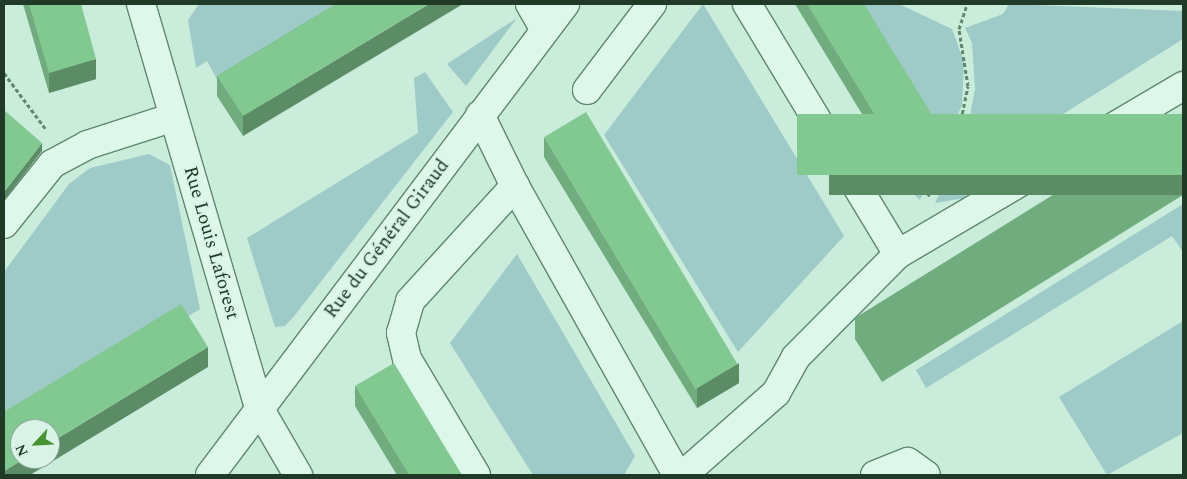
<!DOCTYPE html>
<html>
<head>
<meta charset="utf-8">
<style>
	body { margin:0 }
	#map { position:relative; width:1187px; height:479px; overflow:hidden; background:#c9ecdb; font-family:Spectral,serif }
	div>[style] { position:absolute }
	.green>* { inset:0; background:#9ecac7 }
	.path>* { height:3px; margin-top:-1.5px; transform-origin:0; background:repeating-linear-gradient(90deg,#5f886d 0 4px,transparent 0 6.5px) }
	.roads { filter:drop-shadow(1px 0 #5f886d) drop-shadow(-1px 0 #5f886d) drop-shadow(0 1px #5f886d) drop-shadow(0 -1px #5f886d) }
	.minor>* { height:28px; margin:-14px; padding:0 14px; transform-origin:14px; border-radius:14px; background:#ddf7ea }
	.wall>* { inset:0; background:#70ac7d }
	.shaded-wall>* { inset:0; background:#5b8c66; transform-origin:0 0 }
	.building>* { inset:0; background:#82c891; transform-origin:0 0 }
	span { translate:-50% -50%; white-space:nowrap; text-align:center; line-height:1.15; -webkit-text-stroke:4px #d9f4e7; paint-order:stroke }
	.street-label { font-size:19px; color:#213a28 }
	.frame { position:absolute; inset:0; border:5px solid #213a28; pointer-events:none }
	.north { position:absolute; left:10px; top:419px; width:50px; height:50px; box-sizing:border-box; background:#d9f4e7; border:1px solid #8faa9b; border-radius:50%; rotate:245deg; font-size:14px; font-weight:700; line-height:20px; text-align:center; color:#213a28 }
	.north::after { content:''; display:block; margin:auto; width:18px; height:22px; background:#469432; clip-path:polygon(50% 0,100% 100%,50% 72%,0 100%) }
</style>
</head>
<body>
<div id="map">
	<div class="green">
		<i style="clip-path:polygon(199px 4px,354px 4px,220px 85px,207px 61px,196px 68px,188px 20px)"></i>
		<i style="clip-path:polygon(703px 4px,844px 236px,738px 352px,604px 135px)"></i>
		<i style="clip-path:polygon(856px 4px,899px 4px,952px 29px,964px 62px,962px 105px,920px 200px,902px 183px,893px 164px,938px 136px)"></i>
		<i style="clip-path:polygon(1009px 4px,1183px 11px,1183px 39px,967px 174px,965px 198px,935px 203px,966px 136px,975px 89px,972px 43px,965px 28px,1003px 14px)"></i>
		<i style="clip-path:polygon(517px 18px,466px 86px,447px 64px)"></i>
		<i style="clip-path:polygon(425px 72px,453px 112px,295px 315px,285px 326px,275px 327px,247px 238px,418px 133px,414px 78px)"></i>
		<i style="clip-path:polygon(149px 154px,170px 165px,200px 309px,4px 429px,4px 272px,69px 184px,90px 168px)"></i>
		<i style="clip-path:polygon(1183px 204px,1183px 252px,1172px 236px,926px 388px,916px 370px)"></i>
		<i style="clip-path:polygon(517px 254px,635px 456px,624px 475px,533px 475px,450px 343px)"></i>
		<i style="clip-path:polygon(1183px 321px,1183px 433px,1107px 475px,1059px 397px)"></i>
	</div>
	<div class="path">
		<i style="left:4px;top:73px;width:69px;rotate:53.3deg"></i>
		<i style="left:928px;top:196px;width:64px;rotate:-63deg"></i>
		<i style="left:957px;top:139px;width:54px;rotate:-78.3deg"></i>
		<i style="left:968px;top:86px;width:58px;rotate:-99deg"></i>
		<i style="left:959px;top:29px;width:26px;rotate:-72deg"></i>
	</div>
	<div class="roads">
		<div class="minor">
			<i style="left:141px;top:4px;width:421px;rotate:73.7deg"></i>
			<i style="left:259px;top:408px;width:78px;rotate:59.8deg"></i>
			<i style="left:530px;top:4px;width:30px;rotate:60deg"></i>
			<i style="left:747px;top:4px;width:292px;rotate:58.9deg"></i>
			<i style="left:587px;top:90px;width:108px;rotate:-52.9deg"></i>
			<i style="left:480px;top:115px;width:79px;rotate:63.8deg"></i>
			<i style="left:4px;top:224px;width:77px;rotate:-51.3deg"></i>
			<i style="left:52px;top:164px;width:40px;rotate:-28deg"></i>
			<i style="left:87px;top:145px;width:91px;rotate:-17.8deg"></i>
			<i style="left:210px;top:475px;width:590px;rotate:-52.99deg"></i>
			<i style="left:476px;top:475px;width:135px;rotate:-120.7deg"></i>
			<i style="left:407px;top:359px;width:27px;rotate:-103deg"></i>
			<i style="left:401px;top:333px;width:33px;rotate:-74deg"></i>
			<i style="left:410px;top:301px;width:156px;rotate:-47.6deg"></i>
			<i style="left:515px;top:186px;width:331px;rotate:60.7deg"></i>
			<i style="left:683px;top:475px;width:124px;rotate:-41.4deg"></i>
			<i style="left:776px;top:393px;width:41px;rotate:-60.9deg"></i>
			<i style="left:796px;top:357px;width:145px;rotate:-45.3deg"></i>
			<i style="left:898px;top:254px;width:331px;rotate:-30.5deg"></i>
			<i style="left:875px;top:475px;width:35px;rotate:-22deg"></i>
			<i style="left:908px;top:462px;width:22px;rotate:36deg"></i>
		</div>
	</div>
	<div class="wall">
		<i style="clip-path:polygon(23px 4px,81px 4px,96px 79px,49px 93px)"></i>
		<i style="clip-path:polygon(336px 4px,243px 136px,217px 96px,217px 76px)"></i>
		<i style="clip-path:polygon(795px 4px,864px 4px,932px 135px,890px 160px)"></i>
		<i style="clip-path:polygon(1183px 114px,1183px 195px,882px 382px,855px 339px,855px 318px)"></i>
		<i style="clip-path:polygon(544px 137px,739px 383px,697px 408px,544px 157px)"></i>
		<i style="clip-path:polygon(355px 386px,462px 475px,397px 475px,355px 406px)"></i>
	</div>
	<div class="shaded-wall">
		<i style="clip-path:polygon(429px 4px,463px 4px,243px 136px,243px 116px)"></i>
		<i style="clip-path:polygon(96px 59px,96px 79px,49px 93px,49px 73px)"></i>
		<i style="clip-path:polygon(932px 115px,932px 135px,890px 160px,890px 140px)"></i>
		<i style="clip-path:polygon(42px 143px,42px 151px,4px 200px,4px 192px)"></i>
		<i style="left:1183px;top:175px;width:20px;height:354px;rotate:90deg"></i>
		<i style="clip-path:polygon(208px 347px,208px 367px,30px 475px,4px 475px,4px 471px,24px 459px,50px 459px,50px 443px)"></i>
		<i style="clip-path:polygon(739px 363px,739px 383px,697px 408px,697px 388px)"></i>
	</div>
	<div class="building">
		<i style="clip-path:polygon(29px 4px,81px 4px,96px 59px,49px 73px)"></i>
		<i style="clip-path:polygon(336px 4px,429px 4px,243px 116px,217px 76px)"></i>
		<i style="clip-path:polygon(807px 4px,864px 4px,932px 115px,890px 140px)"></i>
		<i style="clip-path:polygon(4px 110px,42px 143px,4px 192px)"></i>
		<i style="left:586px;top:112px;width:294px;height:49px;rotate:59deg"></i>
		<i style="left:1183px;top:114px;width:61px;height:386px;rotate:90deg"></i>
		<i style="clip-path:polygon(181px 304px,208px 347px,50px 443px,50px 429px,20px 429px,20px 459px,24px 459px,4px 471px,4px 412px)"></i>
		<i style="clip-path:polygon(394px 363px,462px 475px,409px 475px,355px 386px)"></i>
	</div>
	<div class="street-label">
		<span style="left:387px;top:239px;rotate:-53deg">Rue du Général Giraud</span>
		<span style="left:211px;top:243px;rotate:74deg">Rue Louis Laforest</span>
	</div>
	<div class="frame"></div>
	<div class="north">N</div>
</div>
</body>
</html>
